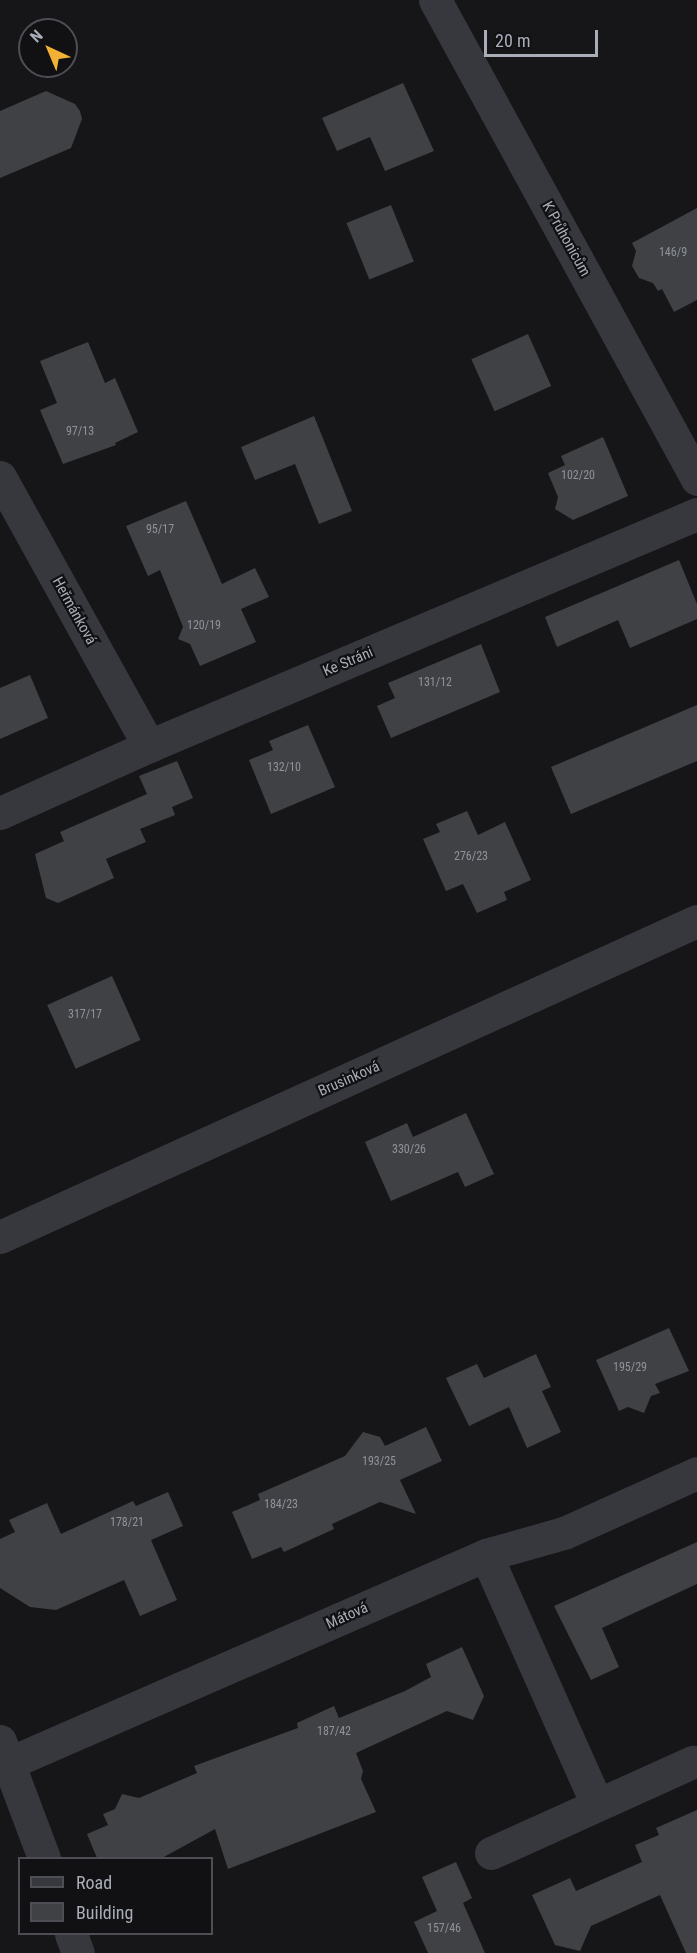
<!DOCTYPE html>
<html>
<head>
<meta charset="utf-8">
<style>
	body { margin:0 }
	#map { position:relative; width:697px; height:1953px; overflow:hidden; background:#161618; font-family:"Roboto Condensed",sans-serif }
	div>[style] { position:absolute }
	.building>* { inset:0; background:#404145; transform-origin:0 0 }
	.minor>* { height:33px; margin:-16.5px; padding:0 16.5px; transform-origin:16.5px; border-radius:16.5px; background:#37383d }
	span { translate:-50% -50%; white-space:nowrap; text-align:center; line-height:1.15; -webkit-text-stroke:4.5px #111113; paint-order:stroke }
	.number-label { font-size:12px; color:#8e929b }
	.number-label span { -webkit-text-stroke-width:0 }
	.street-label { font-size:15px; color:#a8adb8 }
	.legend { position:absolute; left:18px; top:1857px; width:195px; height:78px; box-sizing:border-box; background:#111113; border:2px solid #4d4f55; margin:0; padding:8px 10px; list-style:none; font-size:18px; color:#a8adb8 }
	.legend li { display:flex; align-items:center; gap:12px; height:30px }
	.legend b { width:30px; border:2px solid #4d4f55 }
	.north { position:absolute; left:18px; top:18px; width:60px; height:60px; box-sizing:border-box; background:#111113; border:2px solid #4d4f55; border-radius:50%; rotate:316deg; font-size:16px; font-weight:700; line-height:24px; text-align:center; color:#a8adb8 }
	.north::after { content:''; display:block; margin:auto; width:21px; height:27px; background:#f2b134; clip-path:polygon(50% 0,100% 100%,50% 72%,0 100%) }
	.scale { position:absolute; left:484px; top:30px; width:114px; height:27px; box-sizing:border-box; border:3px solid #a8adb8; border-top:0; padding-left:8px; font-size:18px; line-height:21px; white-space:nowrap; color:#a8adb8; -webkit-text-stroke:4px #111113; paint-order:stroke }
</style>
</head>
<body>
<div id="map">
	<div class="building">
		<i style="clip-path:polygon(403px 83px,434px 151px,385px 171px,370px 137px,337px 151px,322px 118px)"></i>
		<i style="clip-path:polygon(46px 91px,75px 104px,80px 111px,82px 119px,71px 148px,0 178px,0 111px)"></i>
		<i style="left:391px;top:205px;width:61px;height:48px;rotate:68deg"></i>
		<i style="clip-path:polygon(697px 208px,697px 300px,674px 312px,662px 289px,658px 291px,653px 283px,639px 278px,632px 266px,636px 251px,632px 243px)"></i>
		<i style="left:528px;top:334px;width:57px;height:62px;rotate:66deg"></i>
		<i style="clip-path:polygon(88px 342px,105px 383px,115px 378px,138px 432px,115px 443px,116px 445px,63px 464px,40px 410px,57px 403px,40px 361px)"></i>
		<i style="clip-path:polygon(314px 416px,352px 511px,319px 524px,295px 464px,255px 480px,241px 447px)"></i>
		<i style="clip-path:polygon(603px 437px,628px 496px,573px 520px,555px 509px,558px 497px,548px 473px,565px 465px,561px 456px)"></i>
		<i style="clip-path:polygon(186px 501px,222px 584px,255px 568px,269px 597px,241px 609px,256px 642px,200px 666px,190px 644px,178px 639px,183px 627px,160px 570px,148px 576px,126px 526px)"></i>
		<i style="clip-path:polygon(679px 560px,697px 604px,697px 619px,630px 648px,618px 620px,557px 647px,545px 617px)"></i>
		<i style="clip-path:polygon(481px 644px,500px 692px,391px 738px,377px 706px,395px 698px,388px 683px)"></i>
		<i style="clip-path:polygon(30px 675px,48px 718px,0 739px,0 688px)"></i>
		<i style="clip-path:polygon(697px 705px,697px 761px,571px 814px,551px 767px)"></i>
		<i style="clip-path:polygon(308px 725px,335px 787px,271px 814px,249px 760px,273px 750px,269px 741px)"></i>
		<i style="clip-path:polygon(177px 761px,193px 798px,172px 807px,175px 815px,140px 829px,146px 842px,106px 859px,114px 878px,58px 903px,46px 898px,35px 854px,64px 841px,60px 832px,147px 794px,139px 776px)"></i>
		<i style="clip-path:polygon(467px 811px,478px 835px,505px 822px,531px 880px,504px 892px,507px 900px,477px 913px,463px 884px,446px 891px,423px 839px,440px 832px,436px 824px)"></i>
		<i style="left:112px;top:976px;width:70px;height:71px;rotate:66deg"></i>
		<i style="clip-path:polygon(466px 1113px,494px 1174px,465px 1187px,458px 1172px,391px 1201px,365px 1142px,407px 1123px,413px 1137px)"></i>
		<i style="clip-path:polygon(669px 1328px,689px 1371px,655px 1384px,660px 1393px,651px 1396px,644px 1413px,628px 1407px,619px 1411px,596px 1360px)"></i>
		<i style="clip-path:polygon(536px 1354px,551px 1387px,542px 1391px,561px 1432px,527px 1448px,509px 1407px,469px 1426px,446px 1378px,477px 1364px,484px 1378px)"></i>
		<i style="clip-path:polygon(426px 1427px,442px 1461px,400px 1480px,416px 1514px,380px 1502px,332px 1524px,334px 1529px,284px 1552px,281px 1547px,252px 1559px,232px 1512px,260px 1500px,258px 1494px,345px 1456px,363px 1432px,380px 1437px,385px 1446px)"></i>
		<i style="clip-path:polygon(168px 1492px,183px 1526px,151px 1540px,177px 1600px,140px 1616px,124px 1580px,56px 1610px,30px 1607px,0 1588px,0 1539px,15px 1532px,9px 1520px,47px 1503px,61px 1534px,133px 1501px,136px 1506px)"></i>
		<i style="clip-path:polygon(697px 1542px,697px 1584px,602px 1628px,619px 1667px,591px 1680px,554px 1606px)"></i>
		<i style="clip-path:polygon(462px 1647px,484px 1696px,473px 1720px,447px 1711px,356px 1753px,363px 1771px,361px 1779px,376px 1812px,228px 1869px,215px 1829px,162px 1858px,97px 1858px,87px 1834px,108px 1825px,103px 1814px,115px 1809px,122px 1794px,139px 1798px,197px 1773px,194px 1766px,298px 1728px,297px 1723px,334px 1706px,339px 1718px,405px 1691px,431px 1677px,426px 1664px)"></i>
		<i style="clip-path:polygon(697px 1810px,697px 1953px,686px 1953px,660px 1895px,591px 1926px,580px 1951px,555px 1945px,532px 1895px,570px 1878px,576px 1891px,642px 1862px,635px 1845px,659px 1835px,656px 1828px)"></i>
		<i style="clip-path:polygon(456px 1862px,472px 1898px,463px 1903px,485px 1953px,428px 1953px,414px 1922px,437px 1911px,422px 1877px)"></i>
	</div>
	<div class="minor">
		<i style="left:435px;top:0;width:546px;rotate:61.32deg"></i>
		<i style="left:0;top:477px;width:308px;rotate:61deg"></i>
		<i style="left:0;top:813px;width:163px;rotate:-24.2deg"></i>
		<i style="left:149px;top:746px;width:595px;rotate:-22.95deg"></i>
		<i style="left:0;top:1237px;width:765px;rotate:-24.39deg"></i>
		<i style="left:486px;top:1555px;width:273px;rotate:66deg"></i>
		<i style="left:0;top:1741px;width:125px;rotate:69.4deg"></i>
		<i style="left:0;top:1767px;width:530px;rotate:-23.57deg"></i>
		<i style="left:486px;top:1555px;width:81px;rotate:-15.8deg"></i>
		<i style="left:564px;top:1533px;width:146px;rotate:-24.3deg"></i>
		<i style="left:491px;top:1853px;width:222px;rotate:-24.3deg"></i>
		<i style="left:71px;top:1934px;width:20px;rotate:70deg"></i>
	</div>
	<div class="number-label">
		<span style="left:673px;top:253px">146/9</span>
		<span style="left:80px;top:432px">97/13</span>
		<span style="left:578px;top:476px">102/20</span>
		<span style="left:160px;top:530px">95/17</span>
		<span style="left:204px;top:626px">120/19</span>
		<span style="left:435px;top:683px">131/12</span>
		<span style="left:284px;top:768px">132/10</span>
		<span style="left:471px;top:857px">276/23</span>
		<span style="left:85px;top:1015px">317/17</span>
		<span style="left:409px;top:1150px">330/26</span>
		<span style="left:630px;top:1368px">195/29</span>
		<span style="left:379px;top:1462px">193/25</span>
		<span style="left:281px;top:1505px">184/23</span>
		<span style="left:127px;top:1523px">178/21</span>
		<span style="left:334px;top:1732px">187/42</span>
		<span style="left:444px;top:1929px">157/46</span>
	</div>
	<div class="street-label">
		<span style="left:566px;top:239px;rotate:61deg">K Průhonicům</span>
		<span style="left:74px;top:611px;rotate:61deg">Heřmánková</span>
		<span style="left:348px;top:662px;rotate:-23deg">Ke Stráni</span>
		<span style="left:349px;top:1079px;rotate:-24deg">Brusinková</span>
		<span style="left:347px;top:1616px;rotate:-24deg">Mátová</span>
	</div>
	<ul class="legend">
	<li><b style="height:8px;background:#37383d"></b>Road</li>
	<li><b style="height:16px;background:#404145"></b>Building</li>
	</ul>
	<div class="north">N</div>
	<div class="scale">20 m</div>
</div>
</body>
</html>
